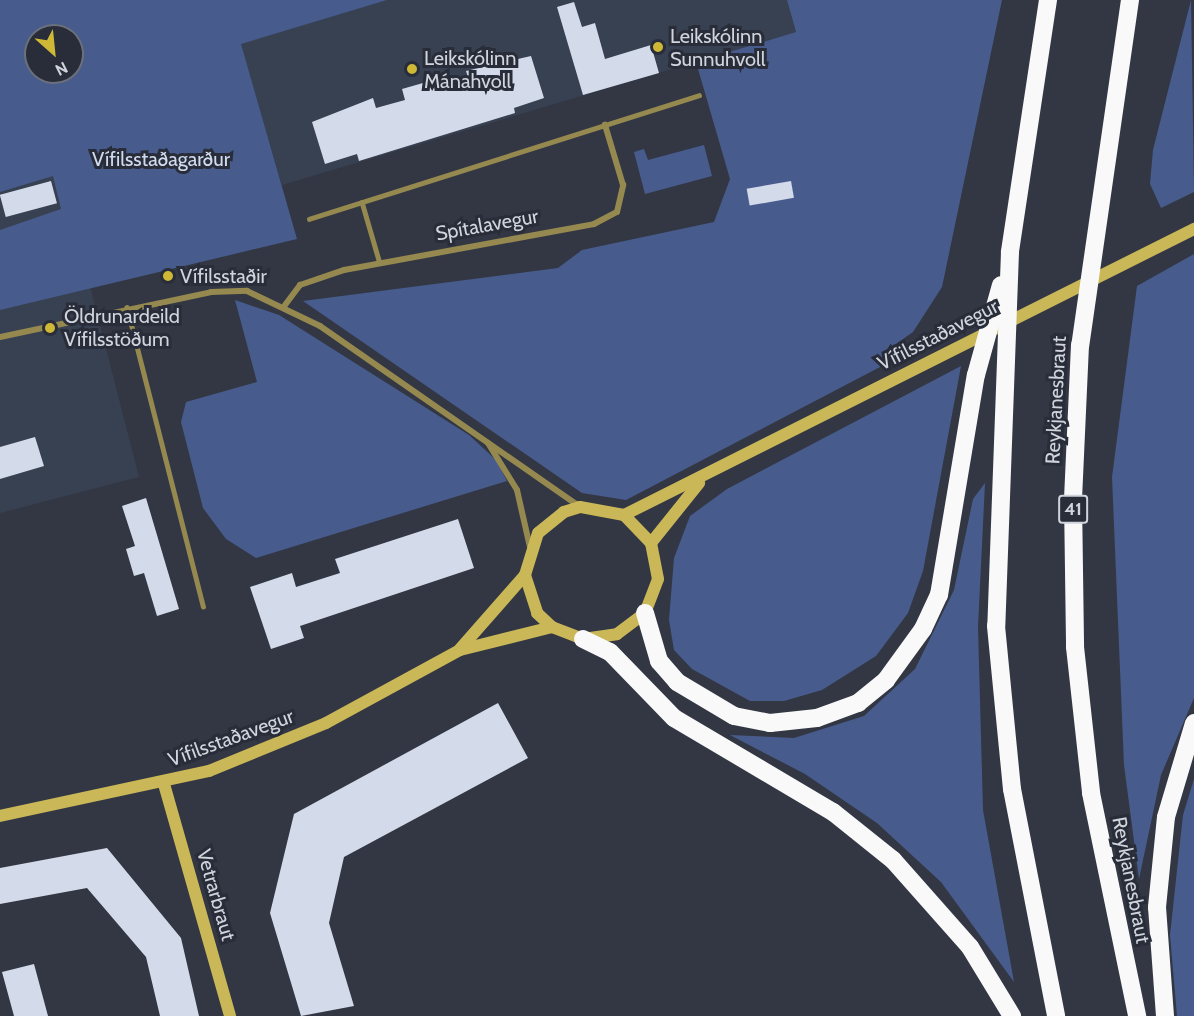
<!DOCTYPE html>
<html>
<head>
<meta charset="utf-8">
<style>
	body { margin:0 }
	#map { position:relative; width:1194px; height:1016px; overflow:hidden; background:#323743; font-family:Cabin,sans-serif }
	div>[style] { position:absolute }
	.built>* { inset:0; background:#384152 }
	.green>* { inset:0; background:#475c8d }
	.building>* { inset:0; background:#d3dbea; transform-origin:0 0 }
	.lane>* { height:4.5px; margin:-2.25px; padding:0 2.25px; transform-origin:2.25px; border-radius:2.25px; background:#958950 }
	.street>* { height:6px; margin:-3px; padding:0 3px; transform-origin:3px; border-radius:3px; background:#958950 }
	.secondary>* { height:12px; margin:-6px; padding:0 6px; transform-origin:6px; border-radius:6px; background:#cab757 }
	.highway>* { height:18px; margin:-9px; padding:0 9px; transform-origin:9px; border-radius:9px; background:#f9f9f9 }
	.dots>* { width:16px; height:16px; translate:-50% -50%; box-sizing:border-box; border:3px solid #282d39; border-radius:50% }
	span { translate:-50% -50%; white-space:nowrap; text-align:center; line-height:1.15; -webkit-text-stroke:6px #282d39; paint-order:stroke }
	.shield-label span { padding:2px 4px; background:#282d39; border:2px solid; border-radius:4px; -webkit-text-stroke-width:0 }
	.shield-label { font-size:18px; color:#d0d4dc; font-weight:700 }
	.poi-label { font-size:20px; color:#d0d4dc }
	.left { translate:0 -50%; text-align:left }
	.park-label { font-size:20px; color:#d1dbee }
	.street-label { font-size:20px; color:#d0d4dc }
	.north { position:absolute; left:24px; top:24px; width:60px; height:60px; box-sizing:border-box; background:#282d39; border:2px solid #6b707a; border-radius:50%; rotate:153deg; font-size:16px; font-weight:700; line-height:24px; text-align:center; color:#d0d4dc }
	.north::after { content:''; display:block; margin:auto; width:21px; height:27px; background:#d0b837; clip-path:polygon(50% 0,100% 100%,50% 72%,0 100%) }
</style>
</head>
<body>
<div id="map">
	<div class="built">
		<i style="clip-path:polygon(387px 0,787px 0,796px 32px,282px 185px,240px 43px)"></i>
		<i style="clip-path:polygon(59px 165px,139px 477px,0 513px,0 180px)"></i>
	</div>
	<div class="green">
		<i style="clip-path:polygon(evenodd,0 0,387px 0,241px 44px,297px 239px,0 310px,0 230px,61px 209px,53px 176px,0 192px,0 0,36px 36px,72px 36px,72px 72px,36px 72px,36px 36px)"></i>
		<i style="clip-path:polygon(787px 0,1002px 0,942px 287px,913px 332px,893px 346px,880px 367px,626px 500px,582px 493px,303px 301px,558px 268px,582px 250px,714px 222px,730px 179px,696px 62px,796px 32px)"></i>
		<i style="clip-path:polygon(1191px 0,1194px 192px,1161px 208px,1150px 184px,1153px 150px)"></i>
		<i style="clip-path:polygon(704px 145px,712px 176px,645px 194px,634px 152px,644px 149px,648px 160px)"></i>
		<i style="clip-path:polygon(1194px 254px,1194px 698px,1161px 775px,1139px 879px,1124px 765px,1112px 477px,1137px 286px)"></i>
		<i style="clip-path:polygon(235px 300px,279px 315px,469px 435px,496px 460px,507px 481px,256px 558px,226px 539px,203px 508px,181px 422px,186px 402px,257px 382px)"></i>
		<i style="clip-path:polygon(961px 366px,923px 571px,908px 613px,876px 656px,822px 690px,784px 701px,750px 701px,692px 669px,674px 650px,669px 620px,674px 558px,690px 516px,727px 489px)"></i>
		<i style="clip-path:polygon(985px 483px,978px 627px,983px 810px,1014px 982px,941px 882px,877px 823px,805px 774px,730px 735px,794px 738px,864px 716px,915px 669px,954px 590px,973px 499px)"></i>
		<i style="clip-path:polygon(1194px 779px,1194px 1016px,1177px 1016px,1170px 935px,1183px 815px)"></i>
	</div>
	<div class="building">
		<i style="clip-path:polygon(574px 2px,582px 27px,595px 23px,605px 59px,651px 45px,659px 73px,583px 95px,557px 7px)"></i>
		<i style="clip-path:polygon(531px 56px,544px 98px,514px 108px,515px 113px,359px 161px,357px 154px,325px 164px,312px 122px,373px 98px,376px 108px,405px 100px,402px 89px,437px 79px,440px 89px,469px 80px,466px 71px)"></i>
		<i style="left:51px;top:181px;width:23px;height:53px;rotate:75deg"></i>
		<i style="left:791px;top:181px;width:17px;height:45px;rotate:80deg"></i>
		<i style="clip-path:polygon(35px 437px,44px 466px,0 479px,0 447px)"></i>
		<i style="clip-path:polygon(146px 498px,179px 609px,157px 616px,144px 573px,134px 576px,126px 549px,135px 546px,122px 506px)"></i>
		<i style="clip-path:polygon(458px 519px,474px 568px,300px 626px,304px 638px,271px 649px,250px 587px,292px 573px,296px 587px,340px 573px,335px 559px)"></i>
		<i style="clip-path:polygon(498px 703px,528px 758px,344px 857px,329px 923px,354px 1006px,301px 1016px,270px 913px,294px 814px)"></i>
		<i style="clip-path:polygon(107px 848px,181px 938px,199px 1016px,160px 1016px,146px 957px,87px 888px,0 904px,0 868px)"></i>
		<i style="clip-path:polygon(34px 964px,48px 1016px,14px 1016px,2px 972px)"></i>
	</div>
	<div class="lane">
		<i style="left:362px;top:202px;width:60px;rotate:73.7deg"></i>
		<i style="left:309px;top:219px;width:409px;rotate:-17.6deg"></i>
		<i style="left:127px;top:307px;width:309px;rotate:75.7deg"></i>
	</div>
	<div class="street">
		<i style="left:285px;top:305px;width:25px;rotate:-53deg"></i>
		<i style="left:300px;top:285px;width:46px;rotate:-18.8deg"></i>
		<i style="left:344px;top:270px;width:254px;rotate:-10.4deg"></i>
		<i style="left:594px;top:224px;width:26px;rotate:-28deg"></i>
		<i style="left:617px;top:212px;width:28px;rotate:-77deg"></i>
		<i style="left:623px;top:185px;width:63px;rotate:-106.7deg"></i>
		<i style="left:0;top:337px;width:216px;rotate:-12deg"></i>
		<i style="left:211px;top:292px;width:36px;rotate:-2deg"></i>
		<i style="left:247px;top:291px;width:81px;rotate:25.6deg"></i>
		<i style="left:320px;top:326px;width:317px;rotate:34.8deg"></i>
		<i style="left:488px;top:443px;width:55px;rotate:58.3deg"></i>
		<i style="left:517px;top:490px;width:58px;rotate:77.2deg"></i>
	</div>
	<div class="secondary">
		<i style="left:624px;top:515px;width:638px;rotate:-26.65deg"></i>
		<i style="left:651px;top:543px;width:77px;rotate:-51.3deg"></i>
		<i style="left:460px;top:649px;width:98px;rotate:-48.7deg"></i>
		<i style="left:164px;top:784px;width:241px;rotate:74.1deg"></i>
		<i style="left:0;top:816px;width:214px;rotate:-12.2deg"></i>
		<i style="left:209px;top:771px;width:126px;rotate:-22.3deg"></i>
		<i style="left:326px;top:723px;width:153px;rotate:-28.6deg"></i>
		<i style="left:460px;top:650px;width:95px;rotate:-14deg"></i>
		<i style="left:552px;top:627px;width:33px;rotate:21deg"></i>
		<i style="left:583px;top:639px;width:34px;rotate:-8deg"></i>
		<i style="left:617px;top:634px;width:35px;rotate:-37deg"></i>
		<i style="left:645px;top:613px;width:36px;rotate:-69deg"></i>
		<i style="left:658px;top:579px;width:37px;rotate:-101deg"></i>
		<i style="left:651px;top:543px;width:39px;rotate:-134deg"></i>
		<i style="left:624px;top:515px;width:45px;rotate:-169.7deg"></i>
		<i style="left:580px;top:507px;width:17px;rotate:163deg"></i>
		<i style="left:564px;top:512px;width:33px;rotate:141deg"></i>
		<i style="left:538px;top:533px;width:44px;rotate:107.2deg"></i>
		<i style="left:525px;top:575px;width:40px;rotate:72deg"></i>
		<i style="left:537px;top:613px;width:21px;rotate:43deg"></i>
	</div>
	<div class="highway">
		<i style="left:1048px;top:0;width:255px;rotate:98.6deg"></i>
		<i style="left:1010px;top:252px;width:374px;rotate:92.1deg"></i>
		<i style="left:996px;top:626px;width:164px;rotate:84.4deg"></i>
		<i style="left:1012px;top:789px;width:231px;rotate:79deg"></i>
		<i style="left:1130px;top:0;width:349px;rotate:98.2deg"></i>
		<i style="left:1080px;top:345px;width:154px;rotate:92.6deg"></i>
		<i style="left:1073px;top:499px;width:148px;rotate:89.2deg"></i>
		<i style="left:1075px;top:647px;width:147px;rotate:83.7deg"></i>
		<i style="left:1091px;top:793px;width:228px;rotate:78.3deg"></i>
		<i style="left:645px;top:613px;width:50px;rotate:73.7deg"></i>
		<i style="left:659px;top:661px;width:28px;rotate:49deg"></i>
		<i style="left:677px;top:682px;width:66px;rotate:30.8deg"></i>
		<i style="left:734px;top:716px;width:37px;rotate:11deg"></i>
		<i style="left:770px;top:723px;width:47px;rotate:-6.1deg"></i>
		<i style="left:817px;top:718px;width:44px;rotate:-20.1deg"></i>
		<i style="left:858px;top:703px;width:36px;rotate:-39deg"></i>
		<i style="left:886px;top:680px;width:63px;rotate:-54deg"></i>
		<i style="left:923px;top:629px;width:38px;rotate:-65deg"></i>
		<i style="left:939px;top:595px;width:223px;rotate:-80.5deg"></i>
		<i style="left:976px;top:375px;width:93px;rotate:-74.5deg"></i>
		<i style="left:583px;top:639px;width:30px;rotate:26deg"></i>
		<i style="left:610px;top:652px;width:92px;rotate:45.9deg"></i>
		<i style="left:674px;top:718px;width:185px;rotate:30.6deg"></i>
		<i style="left:833px;top:812px;width:77px;rotate:38.7deg"></i>
		<i style="left:893px;top:860px;width:116px;rotate:48.5deg"></i>
		<i style="left:970px;top:947px;width:81px;rotate:58.7deg"></i>
		<i style="left:1165px;top:1016px;width:109px;rotate:-94.2deg"></i>
		<i style="left:1157px;top:907px;width:90px;rotate:-84.3deg"></i>
		<i style="left:1166px;top:817px;width:98px;rotate:-73.4deg"></i>
	</div>
	<div class="dots">
		<i style="left:658px;top:47px;background:#d0b837"></i>
		<i style="left:412px;top:69px;background:#d0b837"></i>
		<i style="left:168px;top:276px;background:#d0b837"></i>
		<i style="left:50px;top:328px;background:#d0b837"></i>
	</div>
	<div class="shield-label">
		<span style="left:1073px;top:509px">41</span>
	</div>
	<div class="poi-label">
		<span class="left" style="left:670px;top:48px">Leikskólinn<br>Sunnuhvoll</span>
		<span class="left" style="left:424px;top:70px">Leikskólinn<br>Mánahvoll</span>
		<span class="left" style="left:180px;top:276px">Vífilsstaðir</span>
		<span class="left" style="left:64px;top:328px">Öldrunardeild<br>Vífilsstöðum</span>
	</div>
	<div class="park-label">
		<span style="left:161px;top:159px">Vífilsstaðagarður</span>
	</div>
	<div class="street-label">
		<span style="left:487px;top:225px;rotate:-10deg">Spítalavegur</span>
		<span style="left:938px;top:335px;rotate:-27deg">Vífilsstaðavegur</span>
		<span style="left:1056px;top:400px;rotate:-87deg">Reykjanesbraut</span>
		<span style="left:231px;top:738px;rotate:-20deg">Vífilsstaðavegur</span>
		<span style="left:1131px;top:880px;rotate:79deg">Reykjanesbraut</span>
		<span style="left:216px;top:895px;rotate:74deg">Vetrarbraut</span>
	</div>
	<div class="north">N</div>
</div>
</body>
</html>
